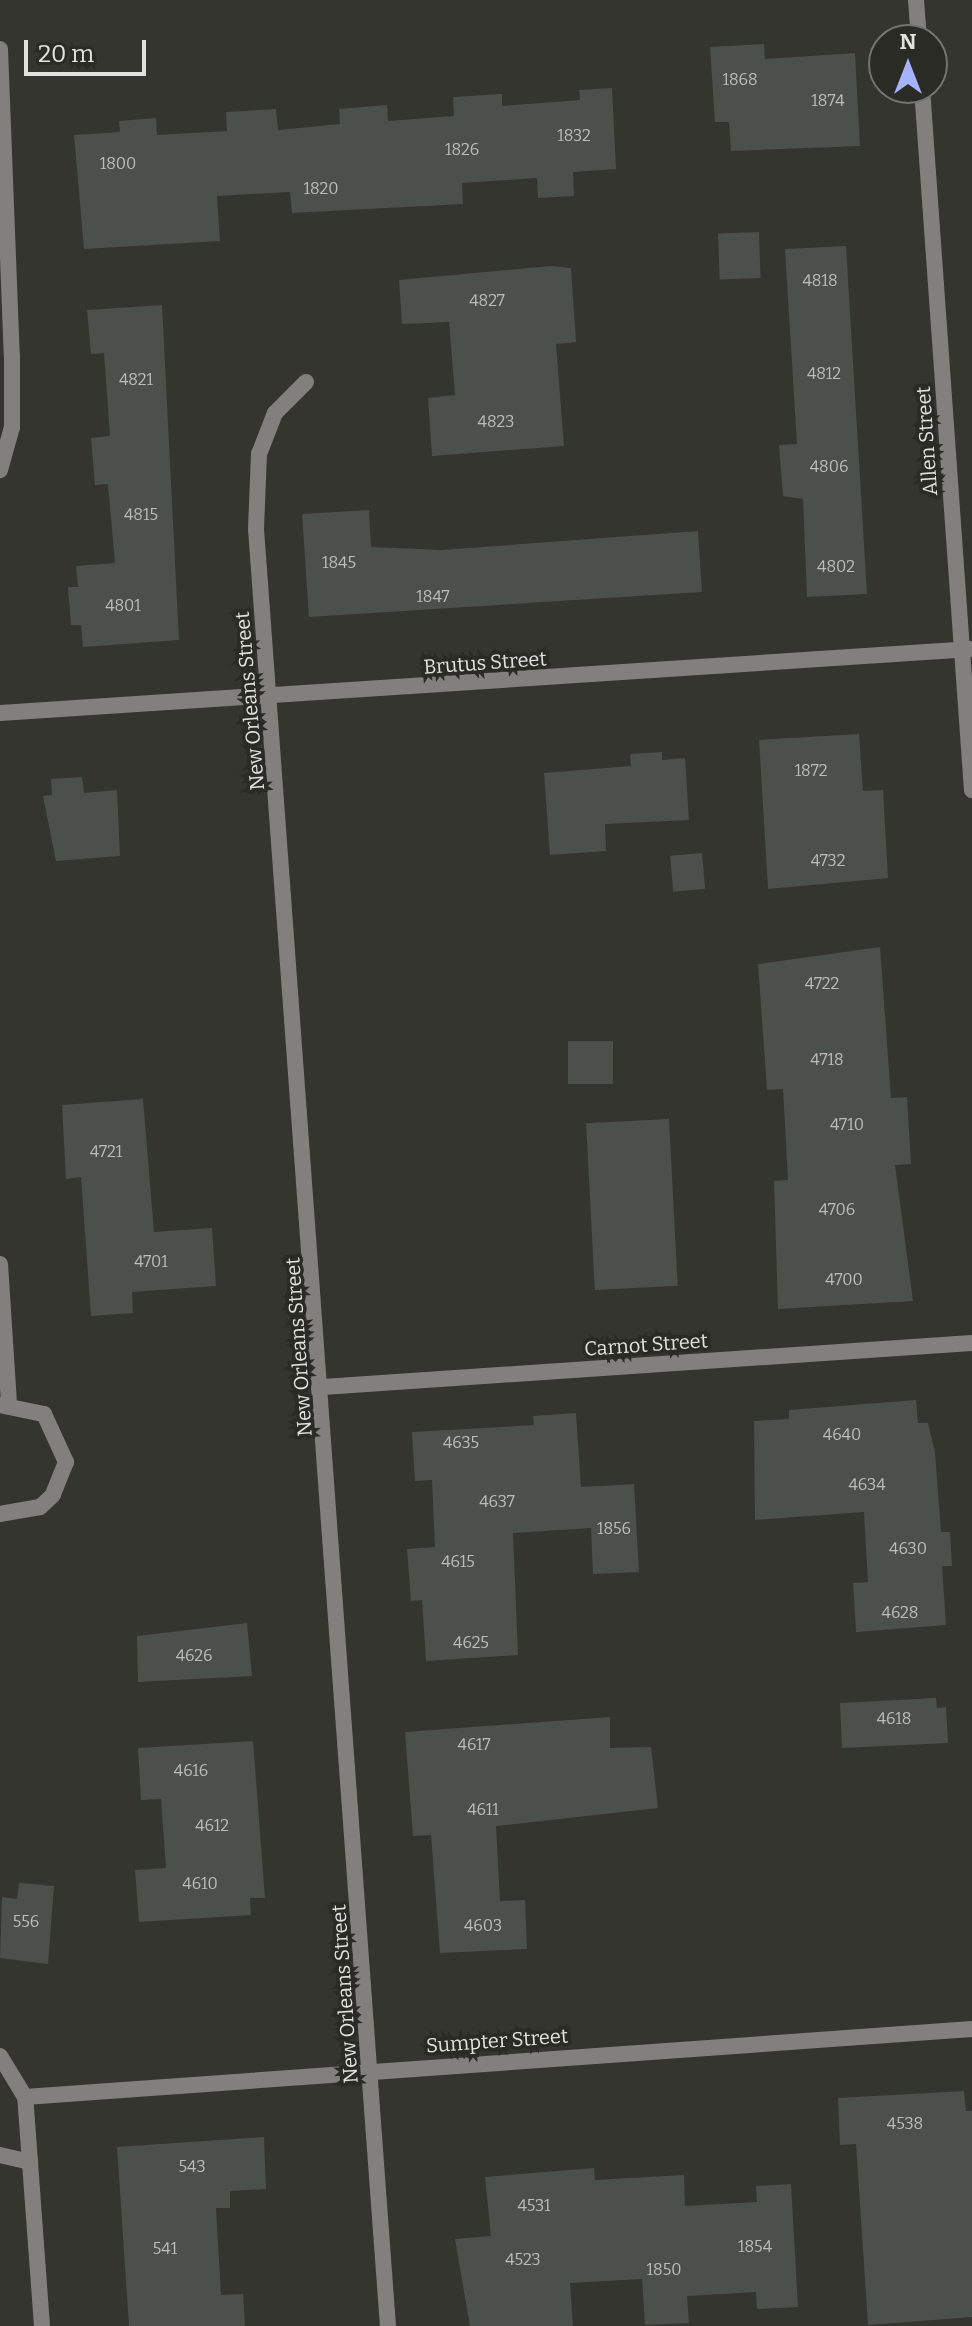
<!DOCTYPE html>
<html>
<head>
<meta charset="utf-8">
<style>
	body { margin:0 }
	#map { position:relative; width:972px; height:2326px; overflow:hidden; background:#34352e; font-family:Bitter,serif }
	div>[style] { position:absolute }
	.building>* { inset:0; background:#4b504a; transform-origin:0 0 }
	.service>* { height:16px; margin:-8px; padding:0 8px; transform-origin:8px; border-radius:8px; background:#82807d }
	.minor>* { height:16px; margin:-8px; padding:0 8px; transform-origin:8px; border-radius:8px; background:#82807d }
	span { translate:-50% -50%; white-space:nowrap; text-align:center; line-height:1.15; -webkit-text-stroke:7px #2a2b25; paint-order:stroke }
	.number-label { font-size:16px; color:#bcbdb8 }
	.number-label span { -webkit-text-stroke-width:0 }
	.street-label { font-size:20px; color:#e1e1dd }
	.north { position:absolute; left:868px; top:24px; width:80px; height:80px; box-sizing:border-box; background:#2a2b25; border:2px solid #73746f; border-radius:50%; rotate:0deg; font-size:22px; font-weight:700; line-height:32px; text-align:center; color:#e1e1dd }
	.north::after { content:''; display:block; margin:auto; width:28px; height:36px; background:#a7b1fc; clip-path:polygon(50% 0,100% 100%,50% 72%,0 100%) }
	.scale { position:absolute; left:24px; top:40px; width:122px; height:36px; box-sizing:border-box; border:4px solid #e1e1dd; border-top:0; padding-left:10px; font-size:24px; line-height:28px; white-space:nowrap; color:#e1e1dd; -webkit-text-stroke:6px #2a2b25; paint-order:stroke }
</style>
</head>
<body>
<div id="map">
	<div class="building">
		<i style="clip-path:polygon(764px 44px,765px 59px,855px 53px,860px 146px,731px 151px,729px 122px,715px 122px,710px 47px)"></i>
		<i style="clip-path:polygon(612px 88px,616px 169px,573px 172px,574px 196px,538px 198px,537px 178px,462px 183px,463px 204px,292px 213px,290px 192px,217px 196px,220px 241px,84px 249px,74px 135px,120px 132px,119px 121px,156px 118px,157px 135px,227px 131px,226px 112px,276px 109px,278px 130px,340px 124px,339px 109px,387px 105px,388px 121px,454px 116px,453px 97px,502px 94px,502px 106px,580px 100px,579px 90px)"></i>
		<i style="left:759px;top:232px;width:46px;height:41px;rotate:88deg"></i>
		<i style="clip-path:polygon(846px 246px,867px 594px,807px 597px,803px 499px,783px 496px,779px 445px,797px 444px,785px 249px)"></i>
		<i style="clip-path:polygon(551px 266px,571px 268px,576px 342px,556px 344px,564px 446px,432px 456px,428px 398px,455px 395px,449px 322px,402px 324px,399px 280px)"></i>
		<i style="clip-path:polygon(162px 305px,179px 640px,83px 647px,81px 625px,71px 625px,68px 587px,78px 587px,76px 566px,115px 563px,108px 484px,95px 485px,91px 438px,110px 436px,104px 353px,91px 354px,87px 310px)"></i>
		<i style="clip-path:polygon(369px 510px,371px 547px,441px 550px,698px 531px,702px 592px,309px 617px,302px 514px)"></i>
		<i style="clip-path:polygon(859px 734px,863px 791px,883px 790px,888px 878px,768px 889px,759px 740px)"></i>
		<i style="clip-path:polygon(662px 752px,662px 760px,685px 758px,689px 820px,605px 824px,606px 851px,550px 855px,544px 773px,631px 766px,630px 754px)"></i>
		<i style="clip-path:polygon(82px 777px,84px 793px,117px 790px,120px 856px,56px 861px,43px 796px,52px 795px,51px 779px)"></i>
		<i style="left:702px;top:853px;width:36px;height:32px;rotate:85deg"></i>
		<i style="clip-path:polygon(880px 947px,891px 1098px,907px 1097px,911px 1164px,895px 1165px,913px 1301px,778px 1309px,774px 1181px,788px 1180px,783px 1089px,767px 1090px,758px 964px)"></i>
		<i style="left:568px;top:1041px;width:45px;height:43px"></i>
		<i style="clip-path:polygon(143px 1099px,154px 1232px,212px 1228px,216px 1286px,132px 1292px,133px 1313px,91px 1316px,81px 1177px,66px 1179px,62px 1105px)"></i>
		<i style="left:669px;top:1119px;width:167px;height:83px;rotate:87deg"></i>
		<i style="clip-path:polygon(916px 1400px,918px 1423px,928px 1423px,935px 1452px,941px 1532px,950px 1532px,952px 1566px,942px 1566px,946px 1625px,856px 1632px,853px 1583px,868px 1582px,864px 1512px,755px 1520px,754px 1421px,789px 1419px,789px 1410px)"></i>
		<i style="clip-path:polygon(576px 1413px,581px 1487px,634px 1484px,639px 1572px,593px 1574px,591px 1528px,513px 1533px,518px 1655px,426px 1661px,422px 1600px,411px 1601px,407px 1549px,435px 1547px,432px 1480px,415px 1481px,412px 1432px,534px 1425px,533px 1416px)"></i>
		<i style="clip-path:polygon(247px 1623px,252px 1676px,138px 1682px,137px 1636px)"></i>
		<i style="clip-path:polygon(936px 1698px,937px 1708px,946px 1707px,948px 1743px,842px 1748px,840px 1703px)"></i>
		<i style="clip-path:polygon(610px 1717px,610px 1748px,651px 1747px,658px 1808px,496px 1826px,500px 1901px,525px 1900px,527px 1949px,440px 1953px,431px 1835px,413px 1836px,405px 1732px)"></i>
		<i style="clip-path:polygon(253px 1741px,265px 1898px,250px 1898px,251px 1915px,139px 1922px,135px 1870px,166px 1868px,161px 1799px,141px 1800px,138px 1748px)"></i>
		<i style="clip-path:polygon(19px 1883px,54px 1886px,48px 1964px,0 1958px,2px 1897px,17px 1899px)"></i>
		<i style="clip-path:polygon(964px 2091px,966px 2111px,972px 2111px,972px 2317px,868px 2325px,856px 2144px,840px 2145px,838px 2098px)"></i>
		<i style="clip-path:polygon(264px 2137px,266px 2189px,230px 2191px,230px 2208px,216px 2208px,221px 2295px,243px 2294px,245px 2326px,129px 2326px,117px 2147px)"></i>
		<i style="clip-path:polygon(594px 2168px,595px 2180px,684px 2175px,685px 2206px,757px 2202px,756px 2186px,791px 2184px,798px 2307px,757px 2309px,756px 2292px,687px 2296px,689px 2323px,645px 2325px,642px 2279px,570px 2283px,573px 2326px,470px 2326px,455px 2239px,491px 2236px,485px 2177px)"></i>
	</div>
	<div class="service">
		<i style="left:0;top:2056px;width:48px;rotate:58.6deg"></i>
		<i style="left:0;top:2155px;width:31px;rotate:13deg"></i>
	</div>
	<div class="minor">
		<i style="left:916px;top:0;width:40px;rotate:85.7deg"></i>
		<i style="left:0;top:49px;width:307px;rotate:87.8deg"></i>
		<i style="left:12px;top:356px;width:71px;rotate:90deg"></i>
		<i style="left:12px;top:427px;width:45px;rotate:105.6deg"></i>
		<i style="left:922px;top:88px;width:704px;rotate:85.93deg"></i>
		<i style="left:306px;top:382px;width:44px;rotate:135deg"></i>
		<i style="left:275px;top:413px;width:44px;rotate:111.3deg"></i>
		<i style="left:259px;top:454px;width:75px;rotate:92.3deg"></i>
		<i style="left:256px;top:529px;width:1802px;rotate:85.8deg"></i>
		<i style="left:0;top:713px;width:974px;rotate:-3.77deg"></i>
		<i style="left:0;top:1264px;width:139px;rotate:86.3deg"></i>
		<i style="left:323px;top:1387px;width:650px;rotate:-3.88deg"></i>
		<i style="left:0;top:1405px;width:45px;rotate:11.6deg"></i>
		<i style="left:44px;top:1414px;width:53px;rotate:65.4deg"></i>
		<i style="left:66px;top:1462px;width:35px;rotate:112deg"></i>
		<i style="left:53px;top:1495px;width:18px;rotate:137deg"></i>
		<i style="left:40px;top:1507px;width:41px;rotate:170.1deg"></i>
		<i style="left:42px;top:2326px;width:230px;rotate:-94.2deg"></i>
		<i style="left:25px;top:2097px;width:949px;rotate:-4.11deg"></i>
	</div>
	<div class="number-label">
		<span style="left:740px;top:80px">1868</span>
		<span style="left:828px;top:101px">1874</span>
		<span style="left:574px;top:136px">1832</span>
		<span style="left:462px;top:150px">1826</span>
		<span style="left:118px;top:164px">1800</span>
		<span style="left:321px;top:189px">1820</span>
		<span style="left:820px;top:281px">4818</span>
		<span style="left:487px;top:301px">4827</span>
		<span style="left:824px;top:374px">4812</span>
		<span style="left:136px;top:380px">4821</span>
		<span style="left:496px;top:422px">4823</span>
		<span style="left:829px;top:467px">4806</span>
		<span style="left:141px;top:515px">4815</span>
		<span style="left:339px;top:563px">1845</span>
		<span style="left:836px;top:567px">4802</span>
		<span style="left:433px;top:597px">1847</span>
		<span style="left:123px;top:606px">4801</span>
		<span style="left:811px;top:771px">1872</span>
		<span style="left:828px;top:861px">4732</span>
		<span style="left:822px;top:984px">4722</span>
		<span style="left:827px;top:1060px">4718</span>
		<span style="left:847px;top:1125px">4710</span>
		<span style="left:106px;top:1152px">4721</span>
		<span style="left:837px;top:1210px">4706</span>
		<span style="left:151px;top:1262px">4701</span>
		<span style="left:844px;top:1280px">4700</span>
		<span style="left:842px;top:1435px">4640</span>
		<span style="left:461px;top:1443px">4635</span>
		<span style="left:867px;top:1485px">4634</span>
		<span style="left:497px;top:1502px">4637</span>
		<span style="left:614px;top:1529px">1856</span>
		<span style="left:908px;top:1549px">4630</span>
		<span style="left:458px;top:1562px">4615</span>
		<span style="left:900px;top:1613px">4628</span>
		<span style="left:471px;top:1643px">4625</span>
		<span style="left:194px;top:1656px">4626</span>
		<span style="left:894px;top:1719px">4618</span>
		<span style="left:474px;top:1745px">4617</span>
		<span style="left:191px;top:1771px">4616</span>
		<span style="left:483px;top:1810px">4611</span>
		<span style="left:212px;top:1826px">4612</span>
		<span style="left:200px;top:1884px">4610</span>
		<span style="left:26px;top:1922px">556</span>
		<span style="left:483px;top:1926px">4603</span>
		<span style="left:905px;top:2124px">4538</span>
		<span style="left:192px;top:2167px">543</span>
		<span style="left:534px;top:2206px">4531</span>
		<span style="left:755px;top:2247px">1854</span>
		<span style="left:165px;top:2249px">541</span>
		<span style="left:523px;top:2260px">4523</span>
		<span style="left:664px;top:2270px">1850</span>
	</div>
	<div class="street-label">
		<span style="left:927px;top:441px;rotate:-94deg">Allen Street</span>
		<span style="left:485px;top:663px;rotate:-4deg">Brutus Street</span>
		<span style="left:250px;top:701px;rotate:-95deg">New Orleans Street</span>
		<span style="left:646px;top:1345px;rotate:-4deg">Carnot Street</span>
		<span style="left:299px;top:1347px;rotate:-94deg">New Orleans Street</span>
		<span style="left:345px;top:1994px;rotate:-94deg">New Orleans Street</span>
		<span style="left:497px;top:2041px;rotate:-4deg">Sumpter Street</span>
	</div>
	<div class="north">N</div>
	<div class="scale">20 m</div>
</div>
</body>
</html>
